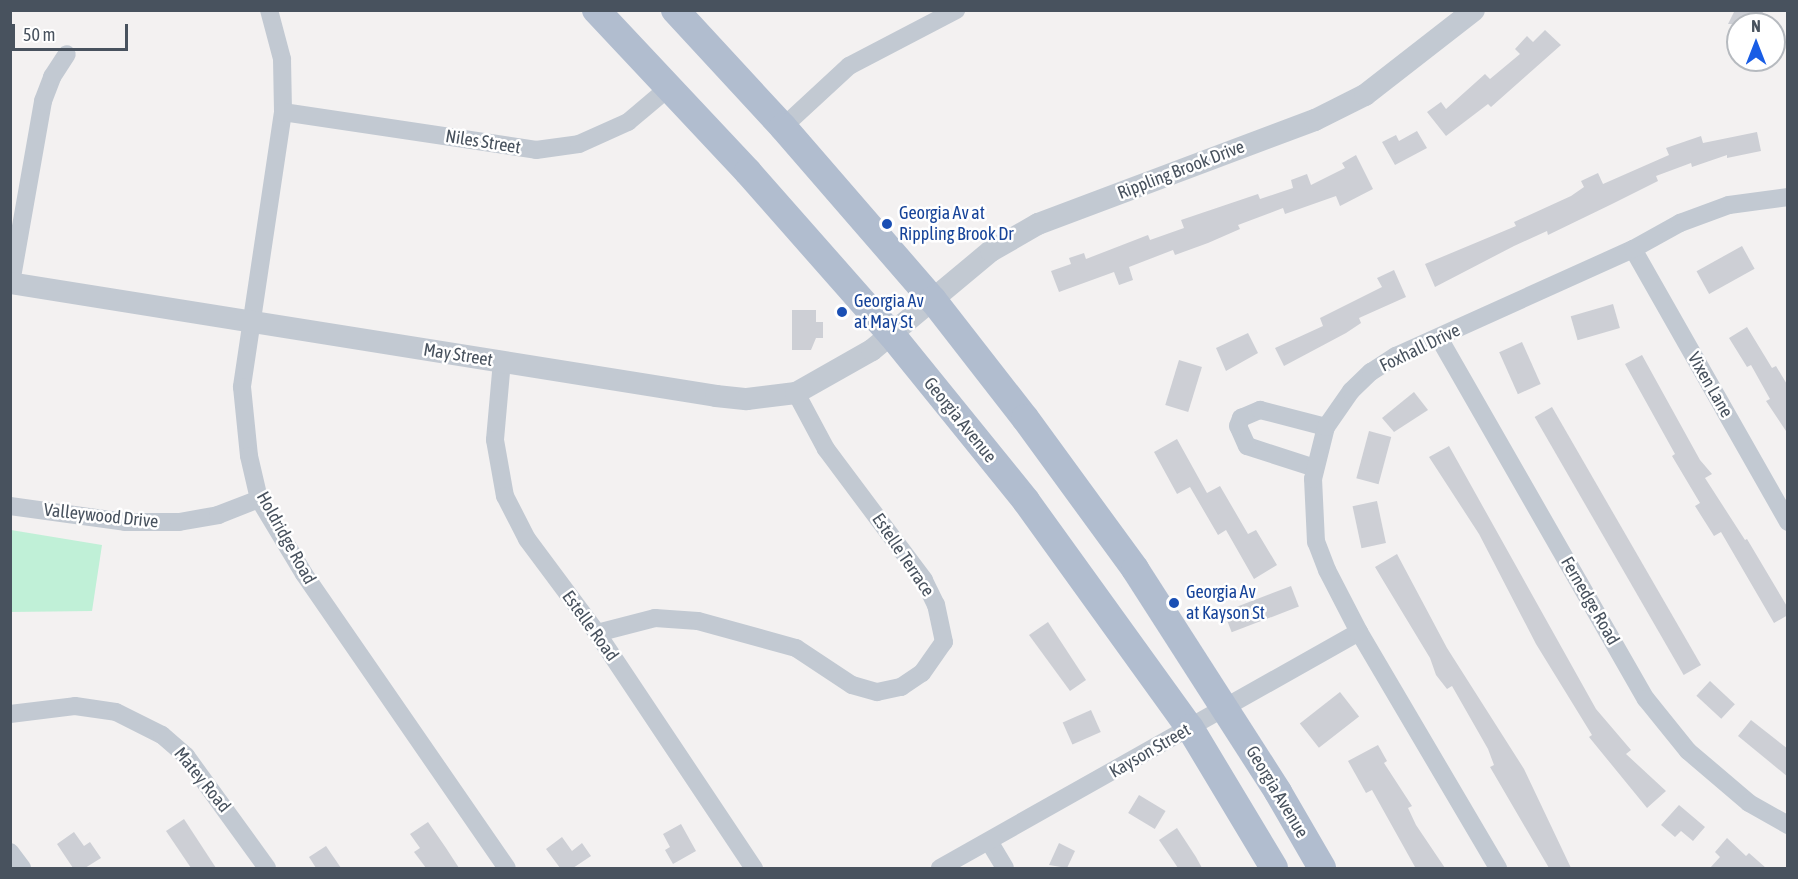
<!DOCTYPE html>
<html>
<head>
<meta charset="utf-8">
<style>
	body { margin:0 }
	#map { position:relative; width:1798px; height:879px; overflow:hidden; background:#f3f1f1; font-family:"Asap Condensed",sans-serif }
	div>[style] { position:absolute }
	.green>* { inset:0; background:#c0f0d7 }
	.building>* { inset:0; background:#cdcfd5; transform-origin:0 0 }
	.minor>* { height:18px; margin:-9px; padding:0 9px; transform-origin:9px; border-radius:9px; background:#c2c9d2 }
	.tertiary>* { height:22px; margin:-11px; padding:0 11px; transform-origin:11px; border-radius:11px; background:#c2c9d2 }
	.primary>* { height:28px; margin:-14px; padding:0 14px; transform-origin:14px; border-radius:14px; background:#b1bdcf }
	.dots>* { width:16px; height:16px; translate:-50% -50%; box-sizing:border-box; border:3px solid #fff; border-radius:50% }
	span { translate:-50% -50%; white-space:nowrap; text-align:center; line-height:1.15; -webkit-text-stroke:5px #fff; paint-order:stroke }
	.street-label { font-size:18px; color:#48525e }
	.transit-label { font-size:18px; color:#164399 }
	.left { translate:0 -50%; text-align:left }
	.frame { position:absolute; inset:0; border:12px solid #48525e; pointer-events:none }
	.north { position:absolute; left:1726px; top:12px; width:60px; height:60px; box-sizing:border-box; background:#fff; border:2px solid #b6babf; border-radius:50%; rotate:0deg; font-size:16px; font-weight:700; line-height:24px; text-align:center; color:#48525e }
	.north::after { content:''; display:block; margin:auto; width:21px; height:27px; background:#195de5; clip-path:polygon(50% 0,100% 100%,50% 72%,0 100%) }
	.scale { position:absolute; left:12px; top:24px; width:116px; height:27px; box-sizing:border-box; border:3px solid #48525e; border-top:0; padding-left:8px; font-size:18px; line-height:21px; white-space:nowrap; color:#48525e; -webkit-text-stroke:4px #fff; paint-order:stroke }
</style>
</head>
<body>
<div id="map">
	<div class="green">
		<i style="clip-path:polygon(11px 530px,102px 545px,92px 611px,11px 612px)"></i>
	</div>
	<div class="building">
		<i style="clip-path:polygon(1735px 10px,1764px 10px,1757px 24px,1728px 24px)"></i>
		<i style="clip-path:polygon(1545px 30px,1561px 45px,1491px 107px,1488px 104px,1446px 136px,1427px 112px,1441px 102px,1446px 109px,1485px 74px,1490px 79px,1520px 54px,1515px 49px,1527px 36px,1533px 42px)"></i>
		<i style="clip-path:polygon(1417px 131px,1427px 148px,1395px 165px,1382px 142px,1396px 135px,1399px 141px)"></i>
		<i style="clip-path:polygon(1757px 132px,1761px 151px,1727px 158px,1727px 155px,1692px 167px,1691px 163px,1656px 176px,1658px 181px,1612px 204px,1548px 235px,1547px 231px,1514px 246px,1435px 287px,1425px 264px,1516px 226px,1514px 222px,1571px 196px,1584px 187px,1581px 181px,1598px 173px,1603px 184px,1669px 155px,1666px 148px,1701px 136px,1703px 143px)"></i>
		<i style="clip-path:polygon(1356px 155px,1373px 189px,1340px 206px,1336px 196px,1285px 214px,1283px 208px,1238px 225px,1240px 229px,1208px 243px,1175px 255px,1173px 250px,1129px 267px,1133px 280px,1119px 285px,1114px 272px,1059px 292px,1051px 271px,1071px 264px,1069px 258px,1084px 253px,1086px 259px,1148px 235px,1150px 240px,1184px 228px,1181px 220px,1258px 194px,1260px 199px,1293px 188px,1291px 180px,1307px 174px,1311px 185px,1345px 168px,1342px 163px)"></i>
		<i style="left:1742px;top:246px;width:26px;height:52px;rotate:61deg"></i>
		<i style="clip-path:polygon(1394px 270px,1406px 297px,1359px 318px,1361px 323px,1346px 333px,1284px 366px,1275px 348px,1323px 326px,1320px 318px,1382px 287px,1377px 278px)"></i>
		<i style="left:1613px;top:304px;width:25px;height:44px;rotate:74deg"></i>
		<i style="clip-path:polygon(792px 310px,816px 310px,816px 322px,823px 322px,823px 338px,816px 338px,811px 350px,792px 350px)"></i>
		<i style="clip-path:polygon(1747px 327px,1772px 368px,1776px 366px,1788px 386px,1788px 434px,1766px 401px,1770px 399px,1751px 365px,1747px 367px,1729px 338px)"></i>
		<i style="clip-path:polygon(1248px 333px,1258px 353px,1226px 371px,1216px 348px)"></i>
		<i style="left:1522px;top:342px;width:46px;height:25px;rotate:66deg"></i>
		<i style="clip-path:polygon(1642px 355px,1700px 460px,1712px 474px,1705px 478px,1745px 540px,1747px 539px,1788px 608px,1788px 615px,1774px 623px,1721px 532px,1714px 536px,1695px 506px,1700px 503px,1672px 456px,1675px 454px,1625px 364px)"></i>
		<i style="left:1179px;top:360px;width:24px;height:47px;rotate:17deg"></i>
		<i style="clip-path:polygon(1414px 392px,1428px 410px,1394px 432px,1382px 418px)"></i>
		<i style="left:1552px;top:407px;width:298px;height:20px;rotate:60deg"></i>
		<i style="left:1369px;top:431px;width:23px;height:49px;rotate:15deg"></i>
		<i style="clip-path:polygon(1177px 439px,1207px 493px,1220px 486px,1248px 534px,1256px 530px,1277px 565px,1254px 579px,1226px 530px,1218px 535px,1190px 487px,1177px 494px,1154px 452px)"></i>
		<i style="clip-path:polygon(1449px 446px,1596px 709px,1631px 750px,1626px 754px,1666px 791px,1647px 808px,1589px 737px,1592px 735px,1536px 644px,1479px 534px,1429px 457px)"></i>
		<i style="left:1377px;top:501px;width:43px;height:25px;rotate:78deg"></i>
		<i style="clip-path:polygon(1397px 554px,1447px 648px,1524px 769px,1571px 868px,1549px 868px,1490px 767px,1494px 765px,1488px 749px,1452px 686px,1447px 689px,1436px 675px,1430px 658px,1384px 582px,1375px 567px)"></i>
		<i style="left:1291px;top:586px;width:22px;height:72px;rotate:69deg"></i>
		<i style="clip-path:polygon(1048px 622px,1086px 680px,1070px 691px,1029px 635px)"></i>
		<i style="left:1710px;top:681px;width:34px;height:20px;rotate:43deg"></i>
		<i style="left:1340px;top:692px;width:31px;height:51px;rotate:52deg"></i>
		<i style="left:1091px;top:710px;width:24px;height:31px;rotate:66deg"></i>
		<i style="clip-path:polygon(1751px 720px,1788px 749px,1788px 777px,1738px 736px)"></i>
		<i style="clip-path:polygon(1378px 745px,1387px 761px,1384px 763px,1412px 806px,1408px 808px,1416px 825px,1445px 868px,1412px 868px,1415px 867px,1372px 790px,1366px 793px,1348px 761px)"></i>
		<i style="left:1139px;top:795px;width:31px;height:21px;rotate:31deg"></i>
		<i style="clip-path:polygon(1679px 805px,1705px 827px,1693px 841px,1681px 831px,1675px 837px,1661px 825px)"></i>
		<i style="clip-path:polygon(184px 819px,216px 868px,191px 868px,166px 831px)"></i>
		<i style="clip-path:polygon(428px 822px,446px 848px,459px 868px,426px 868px,414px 852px,420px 848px,410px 834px)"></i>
		<i style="clip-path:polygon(681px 824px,696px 851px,673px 864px,665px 850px,670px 847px,663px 834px)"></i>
		<i style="clip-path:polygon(1177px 828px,1196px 857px,1202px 868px,1178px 868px,1159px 840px)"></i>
		<i style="clip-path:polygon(74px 832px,84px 846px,90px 842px,101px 858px,85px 868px,73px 868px,57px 844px)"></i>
		<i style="clip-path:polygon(562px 837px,572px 851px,582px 843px,591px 856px,573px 868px,560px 868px,546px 849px)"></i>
		<i style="clip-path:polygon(1727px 838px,1746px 856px,1749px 853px,1766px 868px,1710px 868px,1720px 857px,1715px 852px)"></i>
		<i style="clip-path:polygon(1059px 843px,1075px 851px,1067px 868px,1049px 865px)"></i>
		<i style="clip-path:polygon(326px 846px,341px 868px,316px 868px,309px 857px)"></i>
	</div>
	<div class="minor">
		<i style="left:269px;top:10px;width:51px;rotate:75.1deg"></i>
		<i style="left:282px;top:59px;width:53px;rotate:88.9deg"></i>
		<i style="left:283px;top:112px;width:278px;rotate:98.5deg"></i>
		<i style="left:242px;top:387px;width:69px;rotate:84.2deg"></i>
		<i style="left:249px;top:456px;width:44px;rotate:76.9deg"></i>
		<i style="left:259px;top:499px;width:87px;rotate:59deg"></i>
		<i style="left:304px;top:574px;width:357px;rotate:55.4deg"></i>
		<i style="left:283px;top:112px;width:256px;rotate:8.5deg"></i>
		<i style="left:536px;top:150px;width:43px;rotate:-7.9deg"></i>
		<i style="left:579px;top:144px;width:54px;rotate:-24.2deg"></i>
		<i style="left:628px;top:122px;width:51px;rotate:-40.2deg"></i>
		<i style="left:783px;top:127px;width:90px;rotate:-42.7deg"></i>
		<i style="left:849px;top:66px;width:121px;rotate:-27.6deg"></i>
		<i style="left:1633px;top:249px;width:314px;rotate:60.4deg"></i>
		<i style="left:11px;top:283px;width:185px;rotate:-80deg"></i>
		<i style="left:43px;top:101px;width:26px;rotate:-69deg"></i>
		<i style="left:52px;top:77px;width:27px;rotate:-57deg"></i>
		<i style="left:1439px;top:338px;width:416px;rotate:60.2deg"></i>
		<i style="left:1646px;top:699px;width:67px;rotate:51.1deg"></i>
		<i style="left:1688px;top:751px;width:80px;rotate:40.4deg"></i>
		<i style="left:1749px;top:803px;width:45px;rotate:29.4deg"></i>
		<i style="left:502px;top:361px;width:79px;rotate:95.1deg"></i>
		<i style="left:495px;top:440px;width:57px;rotate:79.9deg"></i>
		<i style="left:505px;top:496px;width:48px;rotate:62.9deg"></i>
		<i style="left:527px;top:539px;width:117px;rotate:53.3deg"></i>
		<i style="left:597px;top:633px;width:283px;rotate:56.3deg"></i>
		<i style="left:1315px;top:468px;width:71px;rotate:-162.1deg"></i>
		<i style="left:1247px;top:446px;width:22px;rotate:-114deg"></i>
		<i style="left:1238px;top:426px;width:9px;rotate:-69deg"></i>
		<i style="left:1241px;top:418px;width:21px;rotate:-23deg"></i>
		<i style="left:1260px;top:410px;width:68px;rotate:14.4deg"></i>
		<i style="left:10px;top:506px;width:116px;rotate:7.9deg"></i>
		<i style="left:125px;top:522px;width:54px"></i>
		<i style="left:179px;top:522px;width:40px;rotate:-10deg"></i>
		<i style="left:218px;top:515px;width:44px;rotate:-21.3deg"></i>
		<i style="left:597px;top:633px;width:60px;rotate:-14.5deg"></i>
		<i style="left:655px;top:618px;width:43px;rotate:4deg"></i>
		<i style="left:698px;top:621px;width:102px;rotate:15.4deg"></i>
		<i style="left:796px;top:648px;width:67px;rotate:33.5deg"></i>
		<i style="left:852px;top:685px;width:26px;rotate:16deg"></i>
		<i style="left:877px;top:692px;width:25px;rotate:-12deg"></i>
		<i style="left:901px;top:687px;width:25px;rotate:-34deg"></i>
		<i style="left:922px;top:673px;width:38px;rotate:-55deg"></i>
		<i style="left:944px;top:642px;width:38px;rotate:-102deg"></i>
		<i style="left:936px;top:605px;width:28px;rotate:-116deg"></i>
		<i style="left:924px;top:580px;width:164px;rotate:-126.8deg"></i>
		<i style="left:826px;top:449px;width:64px;rotate:-118.2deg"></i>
		<i style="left:10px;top:714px;width:65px;rotate:-7deg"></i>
		<i style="left:75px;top:706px;width:41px;rotate:8.3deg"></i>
		<i style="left:116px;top:712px;width:51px;rotate:26.6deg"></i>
		<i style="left:162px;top:735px;width:32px;rotate:41deg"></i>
		<i style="left:186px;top:756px;width:138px;rotate:54.1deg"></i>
		<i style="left:990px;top:843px;width:29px;rotate:59deg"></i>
		<i style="left:10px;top:852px;width:20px;rotate:53deg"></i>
		<i style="left:940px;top:868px;width:481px;rotate:-29.4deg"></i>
		<i style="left:1498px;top:868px;width:274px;rotate:-120.5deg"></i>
		<i style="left:1359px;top:632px;width:70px;rotate:-117.3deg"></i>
		<i style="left:1327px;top:570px;width:30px;rotate:-111deg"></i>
		<i style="left:1316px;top:542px;width:63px;rotate:-92.7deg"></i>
		<i style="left:1313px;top:479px;width:54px;rotate:-76deg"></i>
		<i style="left:1326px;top:427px;width:44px;rotate:-55.2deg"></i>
		<i style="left:1351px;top:391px;width:28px;rotate:-44deg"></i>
		<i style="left:1371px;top:372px;width:30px;rotate:-33deg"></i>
		<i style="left:1396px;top:356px;width:260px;rotate:-24.3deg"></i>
		<i style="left:1633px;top:249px;width:54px;rotate:-29deg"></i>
		<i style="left:1680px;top:223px;width:52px;rotate:-20.2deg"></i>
		<i style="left:1729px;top:205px;width:60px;rotate:-7.7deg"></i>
	</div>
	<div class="tertiary">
		<i style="left:10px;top:283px;width:715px;rotate:9.09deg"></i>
		<i style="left:716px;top:396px;width:31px;rotate:6deg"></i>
		<i style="left:747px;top:399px;width:49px;rotate:-7deg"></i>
		<i style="left:796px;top:393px;width:87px;rotate:-29.5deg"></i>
		<i style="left:872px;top:350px;width:155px;rotate:-39.8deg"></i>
		<i style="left:991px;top:251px;width:54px;rotate:-29.9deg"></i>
		<i style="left:1038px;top:224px;width:296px;rotate:-20.6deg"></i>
		<i style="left:1315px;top:120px;width:56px;rotate:-26.6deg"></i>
		<i style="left:1365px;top:95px;width:138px;rotate:-37.9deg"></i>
	</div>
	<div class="primary">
		<i style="left:596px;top:10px;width:222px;rotate:46.8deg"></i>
		<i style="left:748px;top:172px;width:216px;rotate:48.6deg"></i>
		<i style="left:891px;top:334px;width:215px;rotate:51deg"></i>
		<i style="left:1026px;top:501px;width:280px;rotate:54.2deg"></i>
		<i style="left:1190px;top:728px;width:163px;rotate:59deg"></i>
		<i style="left:675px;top:10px;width:159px;rotate:47.3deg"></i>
		<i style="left:783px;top:127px;width:229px;rotate:49.1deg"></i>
		<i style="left:933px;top:300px;width:150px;rotate:52.1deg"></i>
		<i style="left:1025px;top:418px;width:187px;rotate:53.9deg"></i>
		<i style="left:1135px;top:569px;width:265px;rotate:57.3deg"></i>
		<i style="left:1278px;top:792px;width:88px;rotate:59.9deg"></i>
	</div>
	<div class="dots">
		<i style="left:887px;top:224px;background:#1a4fb4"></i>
		<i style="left:842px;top:312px;background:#1a4fb4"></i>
		<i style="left:1174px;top:603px;background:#1a4fb4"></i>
	</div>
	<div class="street-label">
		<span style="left:483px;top:142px;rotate:9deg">Niles Street</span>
		<span style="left:1181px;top:170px;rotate:-21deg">Rippling Brook Drive</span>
		<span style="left:1420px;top:348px;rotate:-26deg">Foxhall Drive</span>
		<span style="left:458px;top:355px;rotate:9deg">May Street</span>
		<span style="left:1710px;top:385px;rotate:60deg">Vixen Lane</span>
		<span style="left:960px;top:420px;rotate:51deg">Georgia Avenue</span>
		<span style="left:101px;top:516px;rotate:6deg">Valleywood Drive</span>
		<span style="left:286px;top:538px;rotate:61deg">Holdridge Road</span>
		<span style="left:903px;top:555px;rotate:56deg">Estelle Terrace</span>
		<span style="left:1590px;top:601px;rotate:60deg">Fernedge Road</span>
		<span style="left:590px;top:626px;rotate:54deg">Estelle Road</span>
		<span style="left:1150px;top:751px;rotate:-30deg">Kayson Street</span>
		<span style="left:202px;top:780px;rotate:51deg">Matey Road</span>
		<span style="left:1277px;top:792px;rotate:59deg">Georgia Avenue</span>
	</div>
	<div class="transit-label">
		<span class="left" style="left:899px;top:224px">Georgia Av at<br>Rippling Brook Dr</span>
		<span class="left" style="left:854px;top:312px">Georgia Av<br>at May St</span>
		<span class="left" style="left:1186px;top:603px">Georgia Av<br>at Kayson St</span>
	</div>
	<div class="frame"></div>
	<div class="north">N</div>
	<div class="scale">50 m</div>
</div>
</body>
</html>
